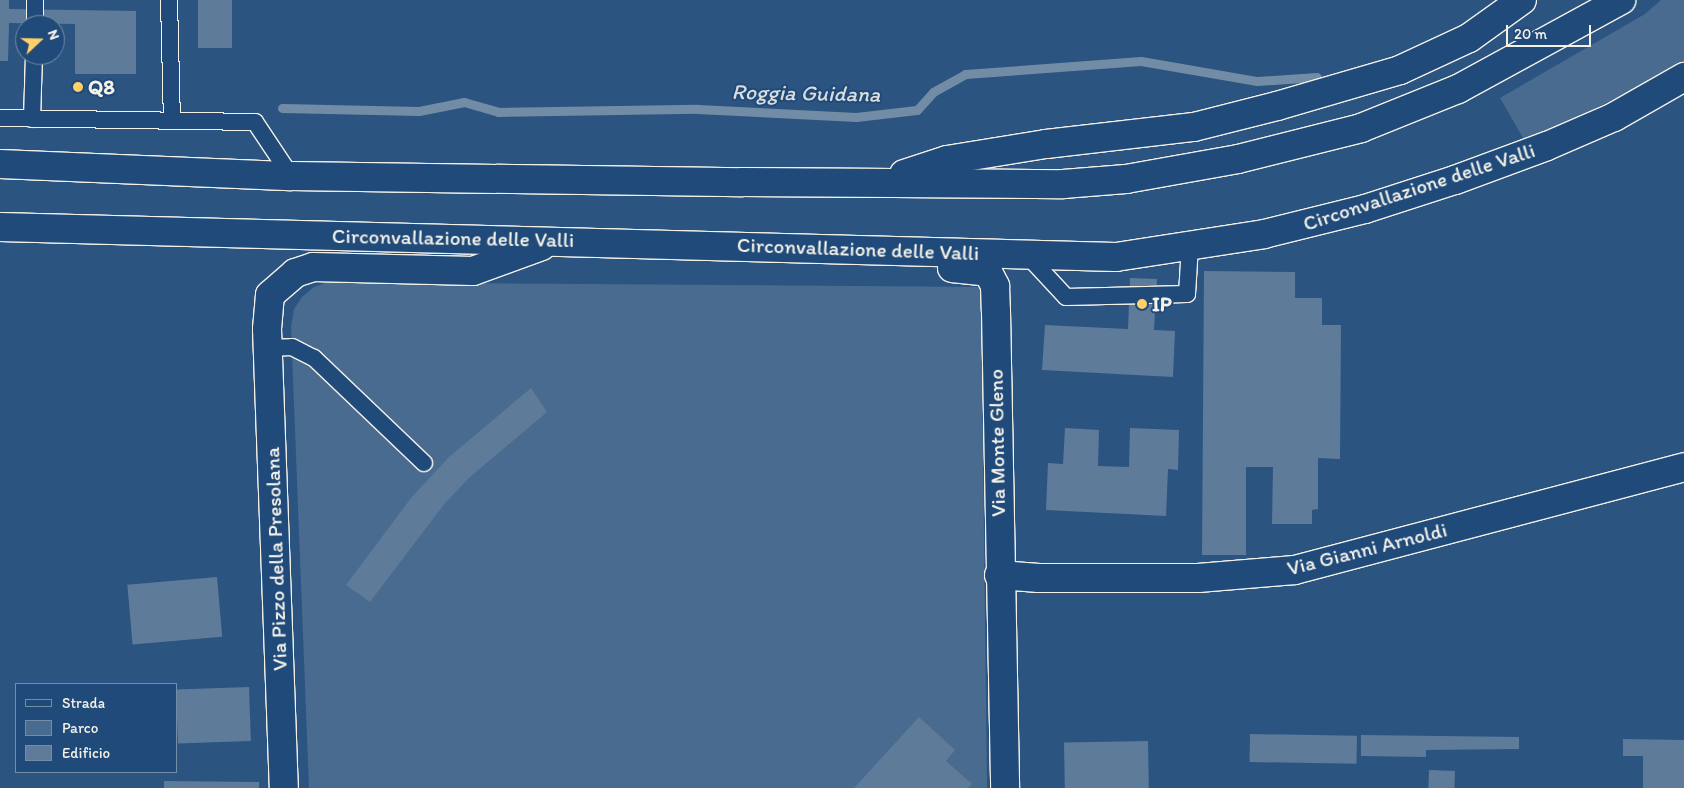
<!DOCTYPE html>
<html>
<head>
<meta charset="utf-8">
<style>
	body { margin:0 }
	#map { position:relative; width:1684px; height:788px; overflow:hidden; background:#2c5481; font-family:Itim,sans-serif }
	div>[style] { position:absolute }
	.green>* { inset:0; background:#496b90 }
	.stream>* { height:9px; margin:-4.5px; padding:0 4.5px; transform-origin:4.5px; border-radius:4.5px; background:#738ca6 }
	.building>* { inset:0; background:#5e7b9a; transform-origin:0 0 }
	.roads { filter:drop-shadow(1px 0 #f4f1e8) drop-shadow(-1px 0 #f4f1e8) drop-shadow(0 1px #f4f1e8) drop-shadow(0 -1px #f4f1e8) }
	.service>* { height:16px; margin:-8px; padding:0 8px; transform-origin:8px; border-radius:8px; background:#1f4a7a }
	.minor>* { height:28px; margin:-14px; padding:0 14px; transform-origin:14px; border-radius:14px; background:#1f4a7a }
	.trunk>* { height:28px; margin:-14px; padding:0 14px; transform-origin:14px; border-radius:14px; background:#1f4a7a }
	.dots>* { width:14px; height:14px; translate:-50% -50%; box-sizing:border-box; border:2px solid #1f4a7a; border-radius:50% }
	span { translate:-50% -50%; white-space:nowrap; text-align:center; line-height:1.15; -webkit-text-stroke:4px #1f4a7a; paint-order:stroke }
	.poi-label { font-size:21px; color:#f4f1e8; font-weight:700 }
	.left { translate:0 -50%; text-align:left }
	.street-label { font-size:21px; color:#f4f1e8 }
	.water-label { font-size:22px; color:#dadddb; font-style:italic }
	.legend { position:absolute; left:15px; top:683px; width:162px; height:90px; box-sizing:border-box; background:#1f4a7a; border:1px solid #748da6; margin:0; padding:6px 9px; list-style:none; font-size:15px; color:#f4f1e8 }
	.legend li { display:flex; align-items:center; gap:10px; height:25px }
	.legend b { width:25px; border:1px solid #748da6 }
	.north { position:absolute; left:15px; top:15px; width:50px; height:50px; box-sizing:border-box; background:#1f4a7a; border:1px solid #748da6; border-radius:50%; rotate:69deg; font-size:14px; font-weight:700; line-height:20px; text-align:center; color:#f4f1e8 }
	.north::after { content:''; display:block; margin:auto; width:18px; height:22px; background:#ffd166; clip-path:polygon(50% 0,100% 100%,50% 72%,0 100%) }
	.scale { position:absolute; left:1506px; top:25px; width:85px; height:22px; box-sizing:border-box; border:2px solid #f4f1e8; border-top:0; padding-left:6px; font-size:15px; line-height:18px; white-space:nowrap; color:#f4f1e8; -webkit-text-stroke:4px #1f4a7a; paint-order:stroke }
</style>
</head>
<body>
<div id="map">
	<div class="green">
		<i style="clip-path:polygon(1661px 0,1684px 0,1684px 64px,1526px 143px,1500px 98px,1645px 14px)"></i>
		<i style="clip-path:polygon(328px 282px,981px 287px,987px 788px,309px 788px,291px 327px,294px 309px,302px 297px,314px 287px)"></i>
	</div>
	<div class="stream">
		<i style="left:282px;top:108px;width:137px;rotate:1.3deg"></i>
		<i style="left:419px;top:111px;width:46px;rotate:-11.3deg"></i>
		<i style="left:464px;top:102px;width:35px;rotate:16deg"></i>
		<i style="left:498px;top:112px;width:199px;rotate:-0.9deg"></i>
		<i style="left:697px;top:109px;width:159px;rotate:2.9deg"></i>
		<i style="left:856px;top:117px;width:61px;rotate:-6.5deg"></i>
		<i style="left:917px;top:110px;width:24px;rotate:-48deg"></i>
		<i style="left:933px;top:92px;width:37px;rotate:-29deg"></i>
		<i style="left:965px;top:74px;width:176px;rotate:-4.2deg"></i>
		<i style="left:1141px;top:61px;width:118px;rotate:9.8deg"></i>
		<i style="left:1257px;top:81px;width:60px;rotate:-3.8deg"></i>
	</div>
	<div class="building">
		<i style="clip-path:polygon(0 0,9px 0,9px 9px,136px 11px,136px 74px,75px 74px,75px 24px,9px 23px,8px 61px,0 61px)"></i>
		<i style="left:198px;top:0;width:34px;height:48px"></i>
		<i style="clip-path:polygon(1204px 271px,1295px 272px,1295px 298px,1322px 298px,1322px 325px,1341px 325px,1340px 459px,1318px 458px,1318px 509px,1312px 510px,1312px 524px,1272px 524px,1273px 467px,1246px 467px,1246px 555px,1202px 555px)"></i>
		<i style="clip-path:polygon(1130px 278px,1157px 279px,1154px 330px,1175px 331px,1173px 377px,1042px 370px,1045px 325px,1128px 329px)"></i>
		<i style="clip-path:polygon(531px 388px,547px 412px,470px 477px,445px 503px,370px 602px,346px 585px,411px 498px,449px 457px)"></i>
		<i style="clip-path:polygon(1065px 428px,1099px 430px,1098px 466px,1129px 467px,1130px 428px,1179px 430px,1178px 470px,1168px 469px,1166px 516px,1046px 510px,1048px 463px,1063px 464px)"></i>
		<i style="left:217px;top:577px;width:60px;height:90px;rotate:85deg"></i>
		<i style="left:249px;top:687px;width:54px;height:73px;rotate:88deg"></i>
		<i style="clip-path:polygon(919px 717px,955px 750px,946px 761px,972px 784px,968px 788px,854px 788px)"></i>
		<i style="left:1250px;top:734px;width:107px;height:28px;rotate:1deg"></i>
		<i style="clip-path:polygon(1361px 735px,1519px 737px,1519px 749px,1426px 750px,1426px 757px,1361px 756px)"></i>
		<i style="clip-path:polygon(1623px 739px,1684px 740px,1684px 788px,1643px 788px,1643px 756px,1623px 756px)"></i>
		<i style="left:1148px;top:741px;width:47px;height:84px;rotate:89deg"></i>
		<i style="left:1429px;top:770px;width:26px;height:18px;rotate:2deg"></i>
		<i style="clip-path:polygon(164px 781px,259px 782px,259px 788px,164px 788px)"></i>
	</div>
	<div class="roads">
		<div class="service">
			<i style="left:169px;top:0;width:121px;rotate:88.6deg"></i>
			<i style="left:35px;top:25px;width:25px;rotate:-90deg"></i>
			<i style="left:0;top:118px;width:255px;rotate:0.9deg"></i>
			<i style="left:255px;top:122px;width:65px;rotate:56.3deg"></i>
			<i style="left:32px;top:119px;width:64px;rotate:-88.2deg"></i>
			<i style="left:1027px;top:255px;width:57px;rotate:47.1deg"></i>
			<i style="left:1066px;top:297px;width:121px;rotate:-1.4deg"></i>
			<i style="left:1187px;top:294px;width:48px;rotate:-86.4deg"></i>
			<i style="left:267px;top:348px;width:25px;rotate:-2deg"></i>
			<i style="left:292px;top:347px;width:25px;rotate:27deg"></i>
			<i style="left:314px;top:358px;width:152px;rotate:43.7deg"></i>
		</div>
		<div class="minor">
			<i style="left:996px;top:311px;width:477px;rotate:88.9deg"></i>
			<i style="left:267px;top:329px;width:459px;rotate:87.9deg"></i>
			<i style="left:999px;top:575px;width:40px;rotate:4.3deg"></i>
			<i style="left:1039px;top:578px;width:159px"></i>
			<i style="left:1198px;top:578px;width:97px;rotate:-4.7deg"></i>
			<i style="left:1295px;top:570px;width:402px;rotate:-14.8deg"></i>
		</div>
		<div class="trunk">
			<i style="left:0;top:164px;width:291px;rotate:2.4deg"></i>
			<i style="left:291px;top:176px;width:451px;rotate:0.8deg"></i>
			<i style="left:742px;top:182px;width:321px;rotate:0.4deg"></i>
			<i style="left:1063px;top:184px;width:63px;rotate:-4.5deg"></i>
			<i style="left:1126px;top:179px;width:114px;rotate:-10.1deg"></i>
			<i style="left:1238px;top:159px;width:127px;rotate:-14.1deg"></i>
			<i style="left:1361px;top:128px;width:105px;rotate:-21.9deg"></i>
			<i style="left:1458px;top:89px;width:186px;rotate:-28.6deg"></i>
			<i style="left:904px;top:174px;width:45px;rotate:-18deg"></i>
			<i style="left:947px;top:160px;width:100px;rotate:-9.2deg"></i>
			<i style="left:1046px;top:144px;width:149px;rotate:-6.6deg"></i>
			<i style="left:1194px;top:127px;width:86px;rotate:-14.2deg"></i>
			<i style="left:1277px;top:106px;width:128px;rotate:-16.3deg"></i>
			<i style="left:1400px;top:70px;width:76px;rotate:-24.9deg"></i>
			<i style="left:1469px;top:38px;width:65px;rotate:-35.6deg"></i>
			<i style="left:0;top:227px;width:1116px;rotate:1.54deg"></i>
			<i style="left:1116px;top:257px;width:150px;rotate:-8.8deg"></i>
			<i style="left:1264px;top:234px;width:104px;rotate:-13.9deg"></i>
			<i style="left:1365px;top:209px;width:95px;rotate:-17.9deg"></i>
			<i style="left:1455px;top:180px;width:98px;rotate:-20.3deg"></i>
			<i style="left:1547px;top:146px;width:73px;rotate:-23.4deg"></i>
			<i style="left:1614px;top:117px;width:81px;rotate:-29.7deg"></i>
			<i style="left:952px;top:268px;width:36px;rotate:6deg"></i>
			<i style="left:988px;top:272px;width:16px;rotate:63deg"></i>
			<i style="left:995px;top:286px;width:25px;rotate:88deg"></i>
			<i style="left:267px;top:329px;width:34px;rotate:-85deg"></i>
			<i style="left:270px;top:295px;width:33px;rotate:-41deg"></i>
			<i style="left:295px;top:273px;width:19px;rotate:-18deg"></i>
			<i style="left:313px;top:267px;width:160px;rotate:1.4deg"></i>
			<i style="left:473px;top:271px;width:73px;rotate:-19.9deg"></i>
		</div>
	</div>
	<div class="dots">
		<i style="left:78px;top:87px;background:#ffd166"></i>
		<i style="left:1142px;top:304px;background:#ffd166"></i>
	</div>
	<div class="poi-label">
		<span class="left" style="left:88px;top:87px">Q8</span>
		<span class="left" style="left:1152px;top:304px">IP</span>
	</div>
	<div class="street-label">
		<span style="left:1419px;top:187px;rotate:-18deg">Circonvallazione delle Valli</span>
		<span style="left:453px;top:238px;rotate:1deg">Circonvallazione delle Valli</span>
		<span style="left:858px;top:249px;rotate:2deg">Circonvallazione delle Valli</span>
		<span style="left:997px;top:443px;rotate:-91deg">Via Monte Gleno</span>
		<span style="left:1367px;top:549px;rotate:-14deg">Via Gianni Arnoldi</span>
		<span style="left:276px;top:559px;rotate:-92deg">Via Pizzo della Presolana</span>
	</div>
	<div class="water-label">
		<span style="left:806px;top:93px;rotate:1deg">Roggia Guidana</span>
	</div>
	<ul class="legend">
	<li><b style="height:6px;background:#1f4a7a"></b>Strada</li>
	<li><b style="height:14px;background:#496b90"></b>Parco</li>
	<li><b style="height:14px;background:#5e7b9a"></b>Edificio</li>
	</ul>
	<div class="north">N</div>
	<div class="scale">20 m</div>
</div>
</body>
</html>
